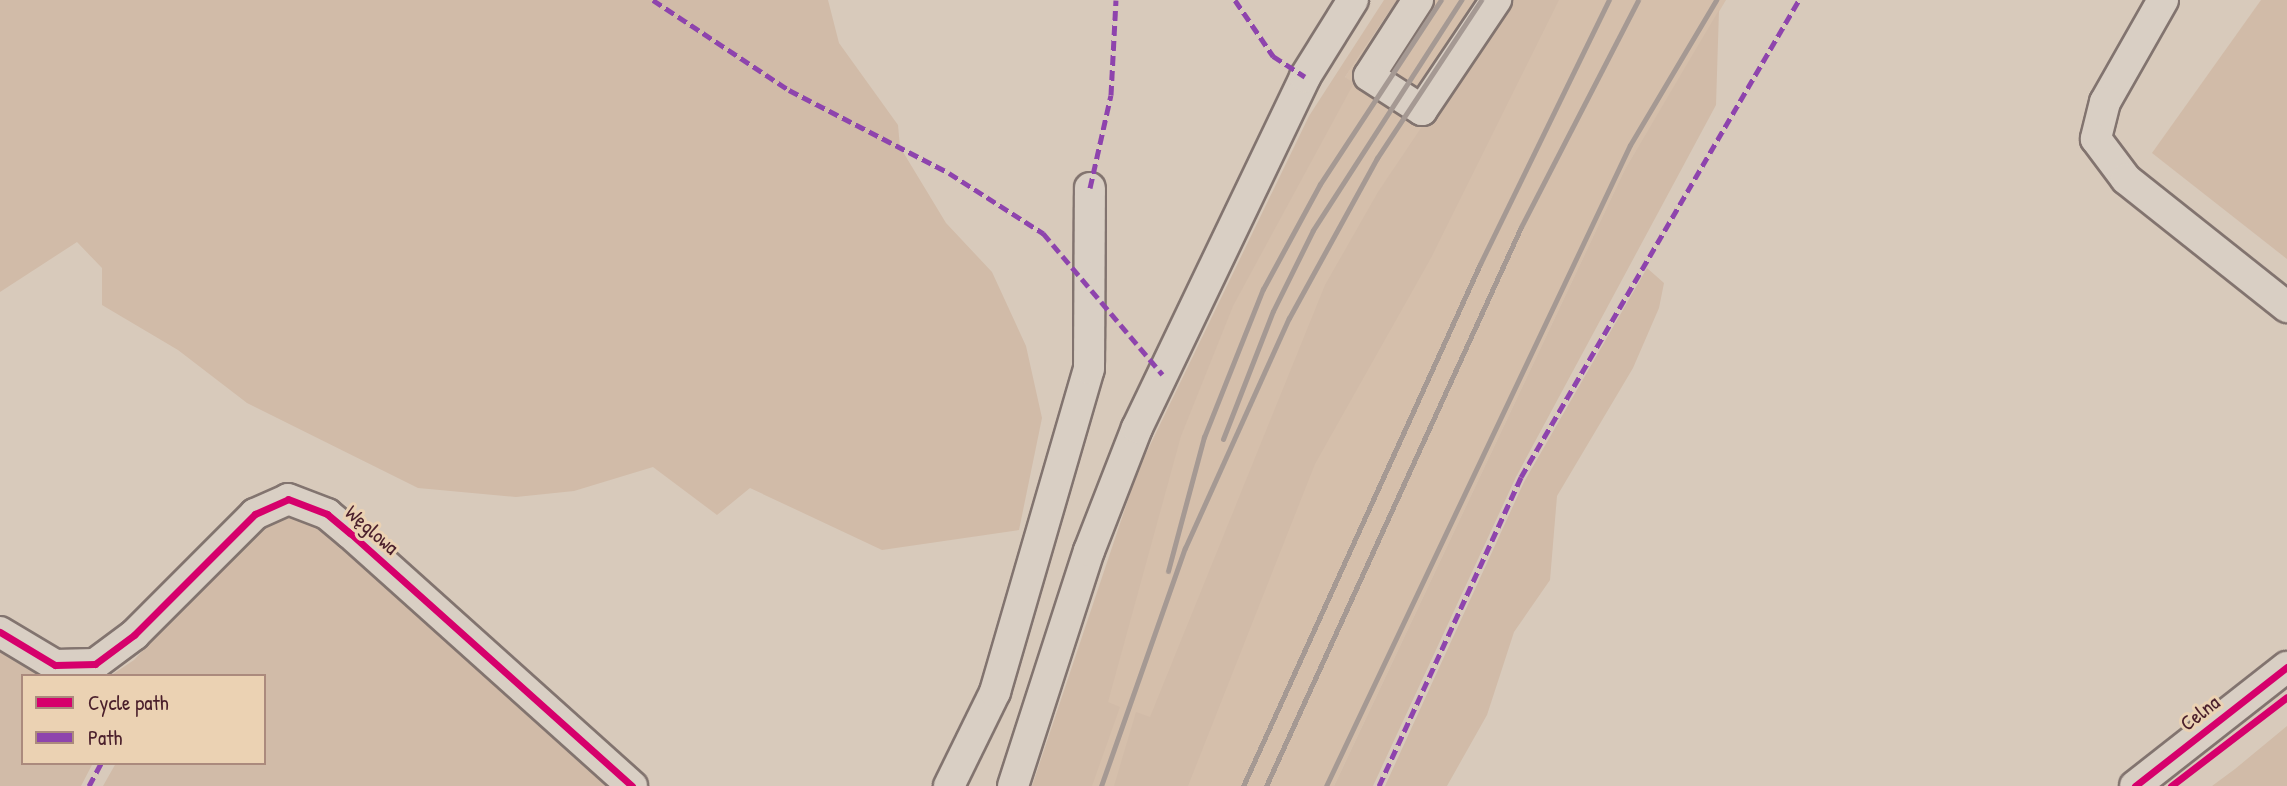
<!DOCTYPE html>
<html>
<head>
<meta charset="utf-8">
<style>
	body { margin:0 }
	#map { position:relative; width:2287px; height:786px; overflow:hidden; background:#d8cabb; font-family:"Patrick Hand",sans-serif }
	div>[style] { position:absolute }
	.built>* { inset:0; background:#d5bfab }
	.green>* { inset:0; background:#d1bba8 }
	.roads { filter:drop-shadow(2px 0 #82746f) drop-shadow(-2px 0 #82746f) drop-shadow(0 2px #82746f) drop-shadow(0 -2px #82746f) }
	.minor>* { height:30px; margin:-15px; padding:0 15px; transform-origin:15px; border-radius:15px; background:#d9cfc4 }
	.rail>* { height:5px; margin:-2.5px; padding:0 2.5px; transform-origin:2.5px; border-radius:2.5px; background:#a59993 }
	.quiet>* { height:5px; margin-top:-2.5px; transform-origin:0; background:repeating-linear-gradient(90deg,#8e44ad 0 10px,transparent 0 15px) }
	.cycleway>* { height:7px; margin:-3.5px; padding:0 3.5px; transform-origin:3.5px; border-radius:3.5px; background:#d6006c }
	span { translate:-50% -50%; white-space:nowrap; text-align:center; line-height:1.15; -webkit-text-stroke:6px #ebd2b3; paint-order:stroke }
	.street-label { font-size:21px; color:#4a1f2b }
	.legend { position:absolute; left:21px; top:674px; width:245px; height:91px; box-sizing:border-box; background:#ebd2b3; border:2px solid #ab8a7d; margin:0; padding:9px 12px; list-style:none; font-size:21px; color:#4a1f2b }
	.legend li { display:flex; align-items:center; gap:14px; height:35px }
	.legend b { width:35px; border:2px solid #ab8a7d }
</style>
</head>
<body>
<div id="map">
	<div class="built">
		<i style="clip-path:polygon(1390px 0,1726px 0,1625px 169px,1334px 786px,1063px 786px,1102px 580px,1246px 264px,1353px 83px,1345px 77px,1395px 4px)"></i>
	</div>
	<div class="green">
		<i style="clip-path:polygon(0 0,828px 0,839px 43px,898px 125px,900px 147px,946px 223px,992px 272px,1026px 346px,1042px 418px,1019px 530px,882px 550px,750px 488px,717px 515px,653px 467px,574px 491px,516px 497px,418px 488px,247px 403px,178px 350px,102px 305px,102px 268px,77px 242px,0 292px)"></i>
		<i style="clip-path:polygon(1384px 0,1397px 0,1345px 77px,1354px 83px,1233px 306px,1181px 436px,1108px 702px,1120px 707px,1092px 786px,1032px 786px,1138px 470px,1309px 116px)"></i>
		<i style="clip-path:polygon(1507px 0,1559px 0,1431px 258px,1315px 464px,1188px 786px,1114px 786px,1136px 712px,1150px 717px,1325px 285px,1378px 192px)"></i>
		<i style="clip-path:polygon(2261px 0,2287px 0,2287px 259px,2152px 153px)"></i>
		<i style="clip-path:polygon(1719px 10px,1716px 105px,1516px 477px,1373px 786px,1334px 786px,1625px 169px)"></i>
		<i style="clip-path:polygon(1647px 268px,1664px 283px,1659px 308px,1633px 368px,1557px 496px,1550px 580px,1514px 632px,1487px 715px,1447px 786px,1385px 786px,1524px 482px)"></i>
		<i style="clip-path:polygon(280px 513px,317px 522px,617px 786px,103px 786px,116px 763px,264px 763px,264px 676px,110px 676px,134px 660px,264px 522px)"></i>
		<i style="clip-path:polygon(0 649px,39px 676px,23px 676px,23px 763px,93px 763px,81px 786px,0 786px)"></i>
		<i style="clip-path:polygon(2287px 726px,2287px 786px,2212px 786px,2235px 769px)"></i>
	</div>
	<div class="roads">
		<div class="minor">
			<i style="left:1418px;top:0;width:90px;rotate:122.8deg"></i>
			<i style="left:1369px;top:76px;width:63px;rotate:32.7deg"></i>
			<i style="left:1422px;top:110px;width:133px;rotate:-56.1deg"></i>
			<i style="left:2163px;top:0;width:117px;rotate:119.6deg"></i>
			<i style="left:2105px;top:102px;width:38px;rotate:104deg"></i>
			<i style="left:2096px;top:139px;width:50px;rotate:53.1deg"></i>
			<i style="left:2126px;top:179px;width:206px;rotate:38.5deg"></i>
			<i style="left:0;top:632px;width:64px;rotate:31deg"></i>
			<i style="left:55px;top:665px;width:40px;rotate:-1.4deg"></i>
			<i style="left:95px;top:664px;width:49px;rotate:-36.6deg"></i>
			<i style="left:134px;top:635px;width:171px;rotate:-45deg"></i>
			<i style="left:255px;top:514px;width:36px;rotate:-24deg"></i>
			<i style="left:288px;top:499px;width:42px;rotate:21deg"></i>
			<i style="left:327px;top:514px;width:30px;rotate:40deg"></i>
			<i style="left:350px;top:533px;width:379px;rotate:41.9deg"></i>
			<i style="left:949px;top:786px;width:105px;rotate:-63.9deg"></i>
			<i style="left:995px;top:692px;width:336px;rotate:-73.8deg"></i>
			<i style="left:1089px;top:369px;width:181px;rotate:-89.7deg"></i>
			<i style="left:1013px;top:786px;width:247px;rotate:-72.1deg"></i>
			<i style="left:1089px;top:551px;width:132px;rotate:-68.7deg"></i>
			<i style="left:1137px;top:428px;width:389px;rotate:-64.4deg"></i>
			<i style="left:1305px;top:77px;width:91px;rotate:-58.1deg"></i>
			<i style="left:2135px;top:786px;width:193px;rotate:-38.1deg"></i>
		</div>
	</div>
	<div class="rail">
		<i style="left:1223px;top:439px;width:137px;rotate:-68.7deg"></i>
		<i style="left:1273px;top:311px;width:90px;rotate:-63.7deg"></i>
		<i style="left:1313px;top:230px;width:274px;rotate:-57.2deg"></i>
		<i style="left:1168px;top:571px;width:139px;rotate:-75deg"></i>
		<i style="left:1204px;top:437px;width:159px;rotate:-68.3deg"></i>
		<i style="left:1263px;top:289px;width:119px;rotate:-61.5deg"></i>
		<i style="left:1320px;top:184px;width:220px;rotate:-56.7deg"></i>
		<i style="left:1101px;top:786px;width:252px;rotate:-70.6deg"></i>
		<i style="left:1185px;top:548px;width:252px;rotate:-65.7deg"></i>
		<i style="left:1289px;top:318px;width:183px;rotate:-61.2deg"></i>
		<i style="left:1377px;top:158px;width:189px;rotate:-56.6deg"></i>
		<i style="left:1243px;top:786px;width:573px;rotate:-65.58deg"></i>
		<i style="left:1480px;top:264px;width:294px;rotate:-64deg"></i>
		<i style="left:1266px;top:786px;width:614px;rotate:-65.48deg"></i>
		<i style="left:1521px;top:227px;width:255px;rotate:-62.7deg"></i>
		<i style="left:1326px;top:786px;width:709px;rotate:-64.63deg"></i>
		<i style="left:1630px;top:145px;width:169px;rotate:-59.3deg"></i>
	</div>
	<div class="quiet">
		<i style="left:653px;top:0;width:163px;rotate:33.5deg"></i>
		<i style="left:789px;top:90px;width:180px;rotate:27.4deg"></i>
		<i style="left:949px;top:173px;width:112px;rotate:32.6deg"></i>
		<i style="left:1043px;top:233px;width:185px;rotate:49.8deg"></i>
		<i style="left:1235px;top:0;width:68px;rotate:55.8deg"></i>
		<i style="left:1273px;top:56px;width:38px;rotate:33deg"></i>
		<i style="left:1090px;top:188px;width:95px;rotate:-77.3deg"></i>
		<i style="left:1111px;top:95px;width:95px;rotate:-87deg"></i>
		<i style="left:89px;top:786px;width:26px;rotate:-62deg"></i>
		<i style="left:1379px;top:786px;width:340px;rotate:-65.3deg"></i>
		<i style="left:1521px;top:477px;width:552px;rotate:-59.77deg"></i>
	</div>
	<div class="cycleway">
		<i style="left:0;top:632px;width:64px;rotate:31deg"></i>
		<i style="left:55px;top:665px;width:40px;rotate:-1.4deg"></i>
		<i style="left:95px;top:664px;width:49px;rotate:-36.6deg"></i>
		<i style="left:134px;top:635px;width:171px;rotate:-45deg"></i>
		<i style="left:255px;top:514px;width:36px;rotate:-24deg"></i>
		<i style="left:288px;top:499px;width:42px;rotate:21deg"></i>
		<i style="left:327px;top:514px;width:30px;rotate:40deg"></i>
		<i style="left:350px;top:533px;width:379px;rotate:41.9deg"></i>
		<i style="left:2135px;top:786px;width:193px;rotate:-38.1deg"></i>
		<i style="left:2171px;top:786px;width:146px;rotate:-37.5deg"></i>
	</div>
	<div class="street-label">
		<span style="left:372px;top:530px;rotate:41deg">Węglowa</span>
		<span style="left:2200px;top:713px;rotate:-38deg">Celna</span>
	</div>
	<ul class="legend">
	<li><b style="height:9px;background:#d6006c"></b>Cycle path</li>
	<li><b style="height:9px;background:#8e44ad"></b>Path</li>
	</ul>
</div>
</body>
</html>
